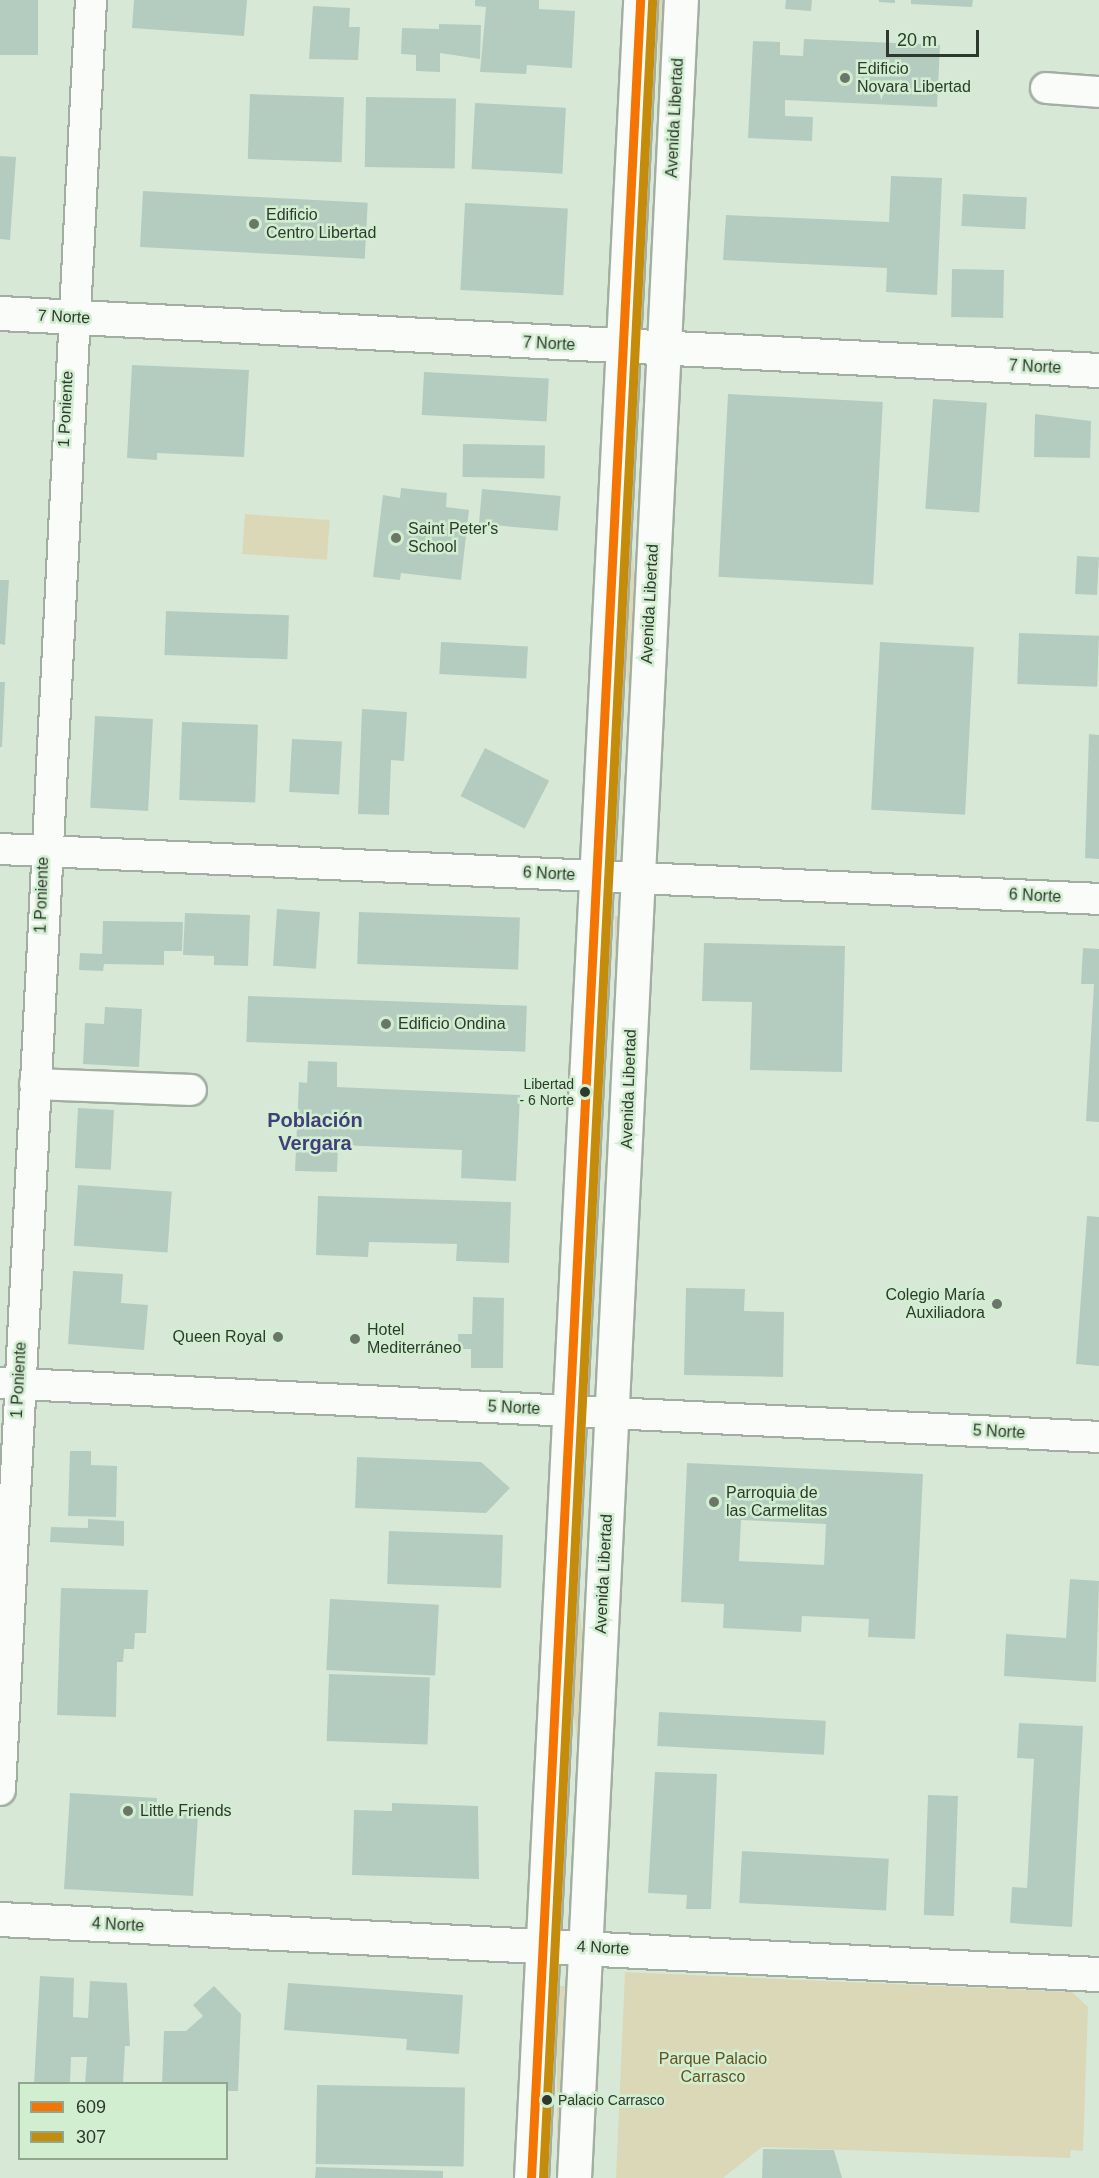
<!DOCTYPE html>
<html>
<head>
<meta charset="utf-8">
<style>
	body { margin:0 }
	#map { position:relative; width:1099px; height:2178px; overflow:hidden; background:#d8e8d7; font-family:Arial,sans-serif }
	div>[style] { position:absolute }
	.green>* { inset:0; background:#dbd8b8; transform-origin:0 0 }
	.building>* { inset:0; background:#b4ccbf; transform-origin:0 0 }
	.roads { filter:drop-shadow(2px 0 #a2aea1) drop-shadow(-2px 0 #a2aea1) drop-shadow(0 2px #a2aea1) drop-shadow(0 -2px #a2aea1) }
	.minor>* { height:30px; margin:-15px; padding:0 15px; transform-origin:15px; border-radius:15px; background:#f9fcf9 }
	.tertiary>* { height:33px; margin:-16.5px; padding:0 16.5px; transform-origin:16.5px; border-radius:16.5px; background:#f9fcf9 }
	.primary>* { height:33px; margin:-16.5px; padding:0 16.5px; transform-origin:16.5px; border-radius:16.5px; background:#f9fcf9 }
	.bus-1>* { height:9px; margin:-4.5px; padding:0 4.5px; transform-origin:4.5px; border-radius:4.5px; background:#f57502 }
	.bus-2>* { height:9px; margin:-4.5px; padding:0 4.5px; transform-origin:4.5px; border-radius:4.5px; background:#c58b0b }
	.dots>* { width:16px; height:16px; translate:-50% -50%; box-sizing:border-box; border:3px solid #d2eed1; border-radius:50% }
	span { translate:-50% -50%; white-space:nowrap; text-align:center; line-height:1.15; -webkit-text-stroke:5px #d2eed1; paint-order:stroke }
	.bus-label { font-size:14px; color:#2e392d }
	.right { translate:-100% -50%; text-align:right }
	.left { translate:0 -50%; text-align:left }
	.poi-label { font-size:16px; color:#2e392d }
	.street-label { font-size:16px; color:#2e392d }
	.park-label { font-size:16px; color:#64511f }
	.quarter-label { font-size:20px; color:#413e7a; font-weight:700 }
	.legend { position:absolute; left:18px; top:2082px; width:210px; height:78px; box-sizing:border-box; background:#d2eed1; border:2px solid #90a68f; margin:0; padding:8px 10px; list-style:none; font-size:18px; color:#2e392d }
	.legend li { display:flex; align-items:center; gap:12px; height:30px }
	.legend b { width:30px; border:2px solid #90a68f }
	.scale { position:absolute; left:886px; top:30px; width:93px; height:27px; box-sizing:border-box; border:3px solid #2e392d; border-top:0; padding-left:8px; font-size:18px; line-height:21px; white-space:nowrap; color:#2e392d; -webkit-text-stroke:4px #d2eed1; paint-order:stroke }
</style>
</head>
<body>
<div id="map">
	<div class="green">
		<i style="left:658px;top:0;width:9px;height:308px"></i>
		<i style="left:245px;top:514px;width:85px;height:40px;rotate:4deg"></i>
		<i style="clip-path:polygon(632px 548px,639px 616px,630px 711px,625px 657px)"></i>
		<i style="left:615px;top:916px;width:10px;height:459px"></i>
		<i style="clip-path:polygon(579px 1603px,585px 1654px,580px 1756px,571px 1699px)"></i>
		<i style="clip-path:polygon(625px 1972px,1072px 1992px,1088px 2007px,1083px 2151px,1071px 2150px,1070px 2158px,762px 2147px,723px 2178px,616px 2178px)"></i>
		<i style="left:557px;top:1986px;width:12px;height:192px"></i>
	</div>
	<div class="building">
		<i style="left:0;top:0;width:38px;height:55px"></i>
		<i style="clip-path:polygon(134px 0,247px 0,244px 36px,132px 28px)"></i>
		<i style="clip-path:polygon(475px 0,539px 0,539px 9px,575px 11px,572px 68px,527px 65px,526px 74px,480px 72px,486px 7px,475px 6px)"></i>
		<i style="clip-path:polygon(786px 0,812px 0,811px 11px,785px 9px)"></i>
		<i style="clip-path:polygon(879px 0,895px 0,895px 3px,879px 2px)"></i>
		<i style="clip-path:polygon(911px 0,973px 0,972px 7px,911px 4px)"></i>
		<i style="clip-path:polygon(313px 6px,350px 8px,349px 27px,360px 27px,358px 60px,309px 59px)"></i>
		<i style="clip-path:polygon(439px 24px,481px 25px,480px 59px,440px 53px,440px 72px,416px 71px,416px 55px,401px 54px,402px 28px,439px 29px)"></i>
		<i style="clip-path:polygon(804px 39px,940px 45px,937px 107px,785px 100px,785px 116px,813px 117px,812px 141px,748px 138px,753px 41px,780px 42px,780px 55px,803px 56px)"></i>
		<i style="left:250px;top:94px;width:94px;height:65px;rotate:2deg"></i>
		<i style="left:366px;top:97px;width:90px;height:70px;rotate:1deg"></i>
		<i style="left:475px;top:103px;width:91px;height:66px;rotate:3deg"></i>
		<i style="clip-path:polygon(0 156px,16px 157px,10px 240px,0 239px)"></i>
		<i style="clip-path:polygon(891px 176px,942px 178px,937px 295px,886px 292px,887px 268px,723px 260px,726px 215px,889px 222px)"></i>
		<i style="left:143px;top:191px;width:225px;height:56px;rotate:3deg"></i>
		<i style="left:963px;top:194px;width:64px;height:32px;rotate:3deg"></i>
		<i style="left:465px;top:203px;width:103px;height:87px;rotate:3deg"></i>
		<i style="left:952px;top:269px;width:52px;height:48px;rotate:1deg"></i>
		<i style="clip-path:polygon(132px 365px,249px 370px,244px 457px,157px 453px,157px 460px,127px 458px)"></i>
		<i style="left:424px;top:372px;width:125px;height:43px;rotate:3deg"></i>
		<i style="left:728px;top:394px;width:155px;height:183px;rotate:3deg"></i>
		<i style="left:933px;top:399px;width:54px;height:110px;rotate:4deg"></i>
		<i style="clip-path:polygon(1035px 414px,1091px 421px,1090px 458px,1034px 457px)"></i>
		<i style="left:463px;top:444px;width:82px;height:33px;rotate:1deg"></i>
		<i style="clip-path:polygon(401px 488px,447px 493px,446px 507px,469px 510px,461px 580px,401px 573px,400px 580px,373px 577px,383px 495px,400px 498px)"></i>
		<i style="left:482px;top:489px;width:79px;height:35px;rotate:5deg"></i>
		<i style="left:1077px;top:556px;width:22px;height:38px;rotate:3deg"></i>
		<i style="clip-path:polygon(0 580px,9px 580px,5px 645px,0 644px)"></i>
		<i style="left:166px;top:611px;width:123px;height:44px;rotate:2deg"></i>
		<i style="left:1019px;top:633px;width:80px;height:51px;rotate:2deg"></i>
		<i style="left:441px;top:642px;width:87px;height:32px;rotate:3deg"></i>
		<i style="left:880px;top:642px;width:94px;height:168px;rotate:3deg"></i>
		<i style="clip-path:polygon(0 682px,5px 682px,2px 747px,0 747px)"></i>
		<i style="clip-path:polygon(362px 709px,407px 712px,404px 761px,391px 760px,389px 815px,358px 814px)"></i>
		<i style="left:95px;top:716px;width:58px;height:92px;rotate:3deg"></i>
		<i style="left:182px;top:722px;width:76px;height:78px;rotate:2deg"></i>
		<i style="clip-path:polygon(1089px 734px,1099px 735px,1099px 859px,1085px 858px)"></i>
		<i style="left:292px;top:739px;width:50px;height:53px;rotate:3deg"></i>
		<i style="left:485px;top:748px;width:72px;height:54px;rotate:27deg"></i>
		<i style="left:277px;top:909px;width:43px;height:57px;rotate:4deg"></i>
		<i style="left:359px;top:912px;width:161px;height:52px;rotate:2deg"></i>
		<i style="clip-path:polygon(185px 913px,250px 915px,248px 966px,214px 965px,214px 956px,183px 955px)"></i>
		<i style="clip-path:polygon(103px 921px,183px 922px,182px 951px,164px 951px,164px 965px,104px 964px,103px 971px,79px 970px,80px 953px,102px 954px)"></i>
		<i style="clip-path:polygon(704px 943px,845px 946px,842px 1072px,750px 1070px,752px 1002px,702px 1001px)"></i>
		<i style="clip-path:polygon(1083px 948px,1099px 949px,1099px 1122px,1086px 1121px,1094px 984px,1081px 984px)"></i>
		<i style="left:248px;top:996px;width:279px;height:46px;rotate:2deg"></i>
		<i style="clip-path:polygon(105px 1007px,142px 1009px,139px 1067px,83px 1064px,85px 1023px,104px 1024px)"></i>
		<i style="clip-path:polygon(308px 1061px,337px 1062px,337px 1087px,520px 1095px,516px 1181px,461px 1178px,462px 1150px,338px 1145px,337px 1172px,295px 1171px,299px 1082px,307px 1083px)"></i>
		<i style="left:78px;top:1108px;width:36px;height:60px;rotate:3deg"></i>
		<i style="left:78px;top:1185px;width:94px;height:61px;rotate:4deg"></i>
		<i style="clip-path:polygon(318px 1196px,511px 1202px,509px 1263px,456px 1261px,457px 1244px,369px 1242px,368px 1257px,316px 1255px)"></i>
		<i style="clip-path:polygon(1087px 1216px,1099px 1217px,1099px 1366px,1076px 1364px)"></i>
		<i style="clip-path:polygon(73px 1271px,123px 1274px,121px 1303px,148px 1305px,144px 1350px,68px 1344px)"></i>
		<i style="clip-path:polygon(686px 1288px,745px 1289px,744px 1311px,784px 1312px,783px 1377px,684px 1375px)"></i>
		<i style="clip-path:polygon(473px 1297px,504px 1298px,503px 1368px,471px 1368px,471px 1349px,458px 1349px,458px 1334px,472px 1334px)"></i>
		<i style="clip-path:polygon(70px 1451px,91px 1451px,91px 1465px,117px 1466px,116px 1517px,68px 1516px)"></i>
		<i style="clip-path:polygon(357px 1457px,481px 1462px,510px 1488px,486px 1513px,355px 1508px)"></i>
		<i style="clip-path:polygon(evenodd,687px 1463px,923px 1474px,915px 1639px,868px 1637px,869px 1619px,802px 1616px,801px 1632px,723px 1628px,724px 1604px,681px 1602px,687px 1463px,741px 1520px,826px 1524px,824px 1565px,739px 1561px,741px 1520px)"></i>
		<i style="clip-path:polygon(88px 1519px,124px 1521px,124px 1546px,50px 1542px,51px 1527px,88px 1528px)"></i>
		<i style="left:389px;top:1531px;width:114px;height:53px;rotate:2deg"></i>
		<i style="clip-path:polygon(1070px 1579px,1099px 1581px,1096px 1682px,1004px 1676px,1006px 1634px,1066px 1638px)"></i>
		<i style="clip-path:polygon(61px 1588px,148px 1590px,146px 1633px,135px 1633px,134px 1649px,124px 1649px,123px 1662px,117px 1662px,116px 1717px,57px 1715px)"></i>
		<i style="left:330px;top:1599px;width:109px;height:71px;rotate:3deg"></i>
		<i style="left:329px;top:1674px;width:101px;height:67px;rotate:2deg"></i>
		<i style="left:659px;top:1712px;width:167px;height:34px;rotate:3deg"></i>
		<i style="clip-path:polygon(1019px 1723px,1083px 1726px,1072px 1927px,1010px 1923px,1012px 1887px,1027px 1888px,1034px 1759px,1017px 1758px)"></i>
		<i style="clip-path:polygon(655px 1772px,717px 1774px,711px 1909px,686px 1909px,687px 1895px,648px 1893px)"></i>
		<i style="clip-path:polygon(70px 1793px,157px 1798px,156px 1813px,198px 1815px,193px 1896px,64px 1889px)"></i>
		<i style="left:928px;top:1795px;width:30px;height:120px;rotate:2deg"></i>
		<i style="clip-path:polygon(392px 1803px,478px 1806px,479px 1879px,352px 1875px,354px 1810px,392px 1811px)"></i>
		<i style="left:742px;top:1851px;width:147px;height:52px;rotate:3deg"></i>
		<i style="clip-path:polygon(40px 1976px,74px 1978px,73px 2017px,88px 2018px,90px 1981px,127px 1983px,130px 2046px,125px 2046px,123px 2084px,85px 2084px,87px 2057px,71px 2057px,70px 2084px,34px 2084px)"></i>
		<i style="clip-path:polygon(288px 1983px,463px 1995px,459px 2054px,406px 2050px,407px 2039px,284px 2030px)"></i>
		<i style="clip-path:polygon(214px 1986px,241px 2014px,238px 2091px,226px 2091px,226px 2084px,162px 2084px,164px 2031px,186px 2031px,203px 2016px,193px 2005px)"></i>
		<i style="left:317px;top:2085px;width:148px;height:79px;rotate:1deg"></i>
		<i style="clip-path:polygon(763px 2149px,834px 2150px,842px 2178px,762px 2178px)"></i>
		<i style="clip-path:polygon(316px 2167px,443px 2171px,443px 2178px,315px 2178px)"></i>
	</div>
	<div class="roads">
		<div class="minor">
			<i style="left:1046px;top:88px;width:53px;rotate:4.3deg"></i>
			<i style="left:0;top:849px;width:1100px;rotate:2.6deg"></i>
			<i style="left:35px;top:1084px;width:156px;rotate:2.2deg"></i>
			<i style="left:0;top:1383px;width:1100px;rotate:2.81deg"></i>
			<i style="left:0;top:1790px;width:1792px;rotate:-87.09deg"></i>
		</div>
		<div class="tertiary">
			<i style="left:0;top:313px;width:1100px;rotate:2.97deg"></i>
			<i style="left:0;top:1919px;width:1100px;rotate:2.87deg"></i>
		</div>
		<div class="primary">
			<i style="left:531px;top:2178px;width:2181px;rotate:-87.13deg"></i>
			<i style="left:574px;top:2178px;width:2181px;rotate:-87.19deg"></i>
		</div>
	</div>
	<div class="bus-1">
		<i style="left:531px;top:2178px;width:2181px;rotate:-87.13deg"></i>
	</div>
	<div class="bus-2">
		<i style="left:543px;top:2178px;width:2180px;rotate:-87.13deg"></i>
	</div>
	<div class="dots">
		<i style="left:845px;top:78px;background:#6a7668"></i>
		<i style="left:254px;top:224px;background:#6a7668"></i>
		<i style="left:396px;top:538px;background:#6a7668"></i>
		<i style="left:386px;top:1024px;background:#6a7668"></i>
		<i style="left:585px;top:1092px;background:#2e392d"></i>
		<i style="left:997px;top:1304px;background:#6a7668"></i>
		<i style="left:278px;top:1337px;background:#6a7668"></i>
		<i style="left:355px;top:1339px;background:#6a7668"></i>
		<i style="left:714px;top:1502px;background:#6a7668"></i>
		<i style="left:128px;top:1811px;background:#6a7668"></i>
		<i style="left:547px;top:2100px;background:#2e392d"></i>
	</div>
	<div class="bus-label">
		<span class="right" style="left:574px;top:1092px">Libertad<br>- 6 Norte</span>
		<span class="left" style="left:558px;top:2100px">Palacio Carrasco</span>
	</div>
	<div class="poi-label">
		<span class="left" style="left:857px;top:78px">Edificio<br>Novara Libertad</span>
		<span class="left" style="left:266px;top:224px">Edificio<br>Centro Libertad</span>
		<span class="left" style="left:408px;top:538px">Saint Peter's<br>School</span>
		<span class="left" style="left:398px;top:1024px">Edificio Ondina</span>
		<span class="right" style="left:985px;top:1304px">Colegio María<br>Auxiliadora</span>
		<span class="left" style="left:367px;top:1339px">Hotel<br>Mediterráneo</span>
		<span class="right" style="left:266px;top:1337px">Queen Royal</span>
		<span class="left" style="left:726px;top:1502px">Parroquia de<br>las Carmelitas</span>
		<span class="left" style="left:140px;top:1811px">Little Friends</span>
	</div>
	<div class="street-label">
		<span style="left:675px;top:118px;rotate:-87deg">Avenida Libertad</span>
		<span style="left:64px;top:317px;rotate:3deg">7 Norte</span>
		<span style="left:549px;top:344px;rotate:3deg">7 Norte</span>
		<span style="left:1035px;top:367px;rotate:3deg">7 Norte</span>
		<span style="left:66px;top:409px;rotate:-87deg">1 Poniente</span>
		<span style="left:650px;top:604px;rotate:-87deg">Avenida Libertad</span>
		<span style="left:549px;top:874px;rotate:3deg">6 Norte</span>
		<span style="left:42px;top:895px;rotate:-88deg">1 Poniente</span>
		<span style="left:1035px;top:896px;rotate:3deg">6 Norte</span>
		<span style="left:629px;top:1089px;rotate:-88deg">Avenida Libertad</span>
		<span style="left:19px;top:1380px;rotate:-87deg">1 Poniente</span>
		<span style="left:514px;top:1408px;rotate:3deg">5 Norte</span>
		<span style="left:999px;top:1432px;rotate:3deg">5 Norte</span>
		<span style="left:604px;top:1574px;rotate:-87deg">Avenida Libertad</span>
		<span style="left:118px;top:1925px;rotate:3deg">4 Norte</span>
		<span style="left:603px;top:1948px;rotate:3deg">4 Norte</span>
	</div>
	<div class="park-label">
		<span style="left:713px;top:2068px">Parque Palacio<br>Carrasco</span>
	</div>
	<div class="quarter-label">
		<span style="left:315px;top:1132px">Población<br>Vergara</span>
	</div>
	<ul class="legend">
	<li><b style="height:8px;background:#f57502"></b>609</li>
	<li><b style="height:8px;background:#c58b0b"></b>307</li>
	</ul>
	<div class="scale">20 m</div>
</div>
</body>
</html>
